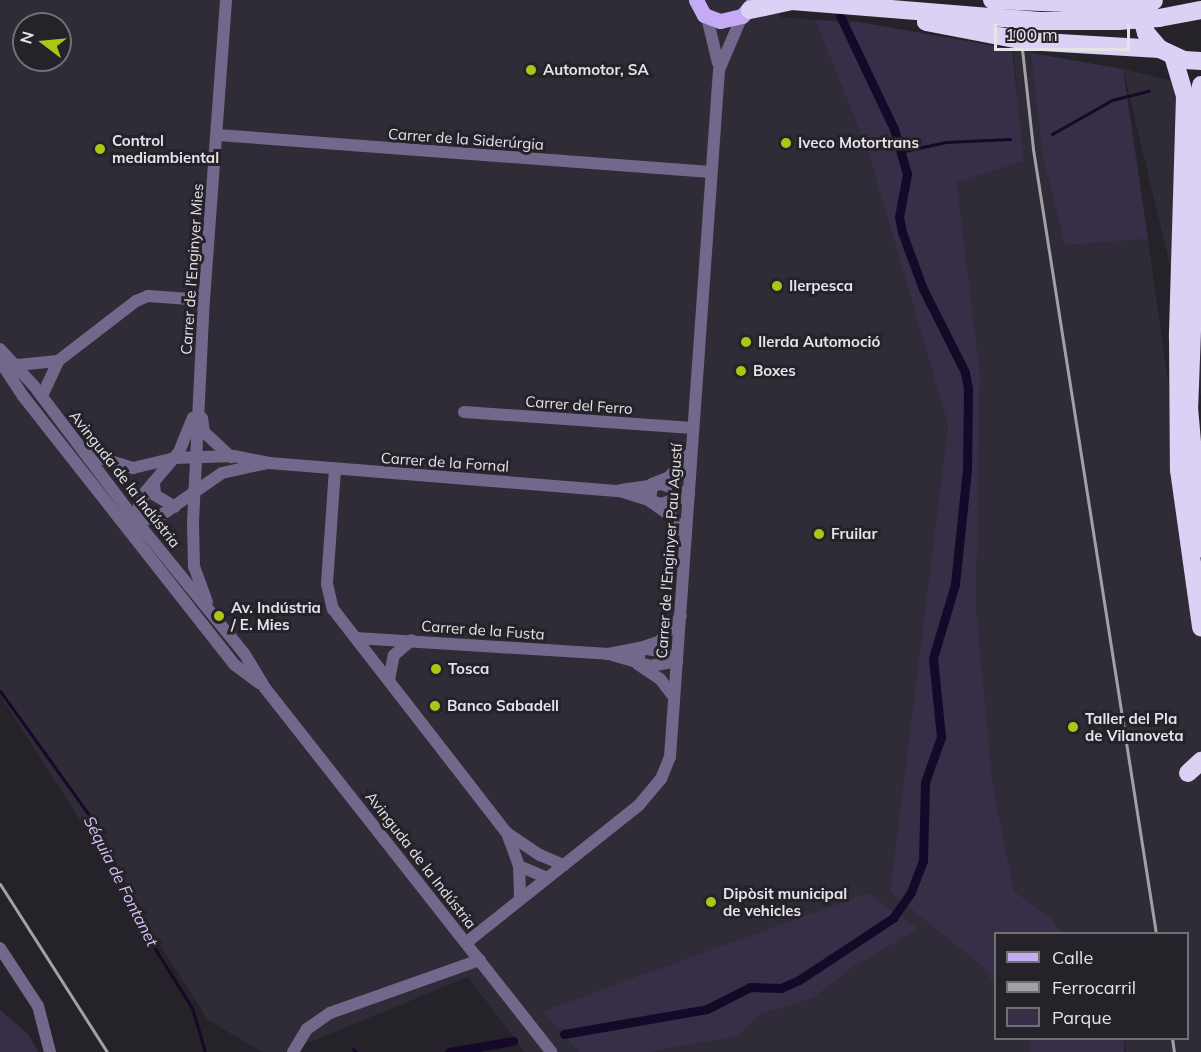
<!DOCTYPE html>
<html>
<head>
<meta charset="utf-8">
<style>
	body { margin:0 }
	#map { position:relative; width:1201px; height:1052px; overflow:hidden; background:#252329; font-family:Mulish,sans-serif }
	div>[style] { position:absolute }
	.built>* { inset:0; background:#2f2b37 }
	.green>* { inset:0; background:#372f48; transform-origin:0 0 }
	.stream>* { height:3px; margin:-1.5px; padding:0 1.5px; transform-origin:1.5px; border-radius:1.5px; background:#150828 }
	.canal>* { height:9px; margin:-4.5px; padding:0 4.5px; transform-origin:4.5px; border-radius:4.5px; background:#150828 }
	.minor>* { height:12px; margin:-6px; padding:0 6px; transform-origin:6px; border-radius:6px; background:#73688b }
	.major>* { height:15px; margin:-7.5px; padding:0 7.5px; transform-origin:7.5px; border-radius:7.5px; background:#c4abf4 }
	.highway>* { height:18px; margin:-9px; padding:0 9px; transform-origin:9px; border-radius:9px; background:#dcd1f5 }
	.rail>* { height:3px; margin:-1.5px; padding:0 1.5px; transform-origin:1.5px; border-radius:1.5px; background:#a3a1a7 }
	.highway-bridge>* { height:18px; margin:-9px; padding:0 9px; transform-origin:9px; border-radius:9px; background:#dcd1f5 }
	.dots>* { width:16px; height:16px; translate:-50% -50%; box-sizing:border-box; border:3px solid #252329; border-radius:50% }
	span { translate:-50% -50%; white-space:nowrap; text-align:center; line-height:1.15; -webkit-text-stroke:6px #252329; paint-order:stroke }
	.poi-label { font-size:15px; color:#e4e3e8; font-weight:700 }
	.left { translate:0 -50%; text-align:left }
	.street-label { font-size:15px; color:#e4e3e8 }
	.water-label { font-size:16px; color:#d4c3f8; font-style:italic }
	.legend { position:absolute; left:994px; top:932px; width:195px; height:108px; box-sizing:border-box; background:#252329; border:2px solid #717075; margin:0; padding:8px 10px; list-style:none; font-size:18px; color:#e4e3e8 }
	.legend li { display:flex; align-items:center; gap:12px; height:30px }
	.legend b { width:30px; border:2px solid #717075 }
	.north { position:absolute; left:12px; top:12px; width:60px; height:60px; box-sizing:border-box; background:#252329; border:2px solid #717075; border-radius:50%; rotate:286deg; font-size:16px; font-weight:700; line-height:24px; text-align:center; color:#e4e3e8 }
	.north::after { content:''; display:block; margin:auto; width:21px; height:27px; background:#abc716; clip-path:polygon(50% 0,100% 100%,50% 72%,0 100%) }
	.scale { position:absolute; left:994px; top:24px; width:136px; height:27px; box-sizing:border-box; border:3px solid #e4e3e8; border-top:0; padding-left:8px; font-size:18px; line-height:21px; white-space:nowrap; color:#e4e3e8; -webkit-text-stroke:4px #252329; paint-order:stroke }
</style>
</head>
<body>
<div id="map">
	<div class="built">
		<i style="clip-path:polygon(evenodd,0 0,781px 0,780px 17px,815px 20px,867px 148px,948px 425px,890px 892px,983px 967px,995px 986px,996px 1038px,1030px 1039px,1039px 1052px,650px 1052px,738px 1036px,761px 1014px,817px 995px,852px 968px,918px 929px,543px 1010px,579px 1052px,525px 1052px,468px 977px,286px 1052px,262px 1052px,208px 1020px,0 695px,0 0,24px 24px,60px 24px,60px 60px,24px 60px,24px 24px)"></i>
		<i style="clip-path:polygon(1009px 0,1026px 0,1043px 157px,1065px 245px,1148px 239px,1201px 617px,1201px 1052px,1126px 1052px,1124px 1039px,1188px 1038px,1188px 934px,1061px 933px,1051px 918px,1014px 891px,993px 786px,976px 608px,980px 375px,957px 182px,1023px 161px)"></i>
		<i style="clip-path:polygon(1123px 69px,1201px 88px,1201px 396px)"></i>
	</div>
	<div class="green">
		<i style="clip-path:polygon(815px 20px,859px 22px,1012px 49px,1024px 161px,957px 182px,980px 375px,976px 608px,993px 786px,1014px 891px,1051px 918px,1061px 933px,996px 934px,995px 986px,983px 967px,890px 892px,948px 425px,867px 148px)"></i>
		<i style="clip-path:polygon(1031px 53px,1123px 69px,1148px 239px,1065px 245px,1043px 158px)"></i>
		<i style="clip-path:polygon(868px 893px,918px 929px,852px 968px,813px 998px,761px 1014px,738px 1036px,650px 1052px,579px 1052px,543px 1011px)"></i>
		<i style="clip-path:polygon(0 1010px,28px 1034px,38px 1052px,0 1052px)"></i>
		<i style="left:1030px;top:1039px;width:94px;height:16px"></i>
	</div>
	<div class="stream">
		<i style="left:1052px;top:134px;width:69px;rotate:-29.5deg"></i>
		<i style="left:1112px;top:100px;width:38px;rotate:-14deg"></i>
		<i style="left:900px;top:152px;width:47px;rotate:-12.3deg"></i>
		<i style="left:946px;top:142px;width:64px;rotate:-2.7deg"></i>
		<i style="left:0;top:691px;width:158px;rotate:54.3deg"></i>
		<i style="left:92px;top:819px;width:139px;rotate:64.4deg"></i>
		<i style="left:152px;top:944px;width:75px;rotate:58deg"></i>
		<i style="left:192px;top:1008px;width:46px;rotate:73.5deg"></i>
		<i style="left:353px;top:1049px;width:4px;rotate:45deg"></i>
	</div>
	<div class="canal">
		<i style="left:564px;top:1034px;width:145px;rotate:-9.9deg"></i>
		<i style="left:707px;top:1009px;width:48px;rotate:-27.1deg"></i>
		<i style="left:750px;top:987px;width:31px;rotate:2deg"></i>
		<i style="left:781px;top:988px;width:20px;rotate:-24deg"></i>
		<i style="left:799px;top:980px;width:113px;rotate:-33.4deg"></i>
		<i style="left:893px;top:918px;width:32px;rotate:-55deg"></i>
		<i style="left:911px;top:892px;width:33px;rotate:-69deg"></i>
		<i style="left:923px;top:861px;width:79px;rotate:-88.5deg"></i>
		<i style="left:925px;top:782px;width:48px;rotate:-70.4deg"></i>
		<i style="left:941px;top:737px;width:79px;rotate:-95.8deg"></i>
		<i style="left:933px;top:658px;width:77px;rotate:-73.4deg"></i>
		<i style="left:955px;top:584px;width:115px;rotate:-84deg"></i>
		<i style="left:967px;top:470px;width:82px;rotate:-89.3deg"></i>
		<i style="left:968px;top:388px;width:16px;rotate:-101deg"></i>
		<i style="left:965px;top:372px;width:93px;rotate:-116.8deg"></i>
		<i style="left:923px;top:289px;width:61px;rotate:-110.2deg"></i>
		<i style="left:902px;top:232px;width:15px;rotate:-101deg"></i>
		<i style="left:899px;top:217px;width:44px;rotate:-79.5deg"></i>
		<i style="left:907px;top:174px;width:47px;rotate:-106.1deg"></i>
		<i style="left:894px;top:129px;width:125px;rotate:-115.5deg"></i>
		<i style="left:449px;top:1052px;width:65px;rotate:-9.8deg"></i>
	</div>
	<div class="minor">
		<i style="left:707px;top:17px;width:47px;rotate:76.6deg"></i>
		<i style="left:218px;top:135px;width:494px;rotate:4.3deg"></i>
		<i style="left:0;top:349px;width:50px;rotate:47.4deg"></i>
		<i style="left:34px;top:386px;width:171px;rotate:52.9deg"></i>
		<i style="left:137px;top:522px;width:169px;rotate:50.8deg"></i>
		<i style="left:244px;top:653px;width:41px;rotate:59deg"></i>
		<i style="left:265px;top:688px;width:463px;rotate:51.8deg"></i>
		<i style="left:0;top:361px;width:42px;rotate:56.7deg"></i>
		<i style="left:23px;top:396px;width:342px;rotate:51.8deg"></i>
		<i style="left:235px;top:665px;width:30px;rotate:37deg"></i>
		<i style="left:17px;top:365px;width:41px;rotate:-5.6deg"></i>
		<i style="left:42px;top:396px;width:38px;rotate:-65deg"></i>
		<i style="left:58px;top:361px;width:98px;rotate:-37.6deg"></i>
		<i style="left:136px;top:301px;width:13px;rotate:-23deg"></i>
		<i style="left:148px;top:296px;width:56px;rotate:4.1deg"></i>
		<i style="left:464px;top:412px;width:229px;rotate:4deg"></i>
		<i style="left:202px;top:418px;width:14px;rotate:82deg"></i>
		<i style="left:204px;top:432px;width:37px;rotate:43deg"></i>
		<i style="left:90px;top:455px;width:45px;rotate:16.8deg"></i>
		<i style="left:133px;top:468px;width:43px;rotate:-13.4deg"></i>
		<i style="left:175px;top:458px;width:59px;rotate:-1.9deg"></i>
		<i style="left:234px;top:456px;width:36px;rotate:11deg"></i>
		<i style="left:269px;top:463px;width:352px;rotate:4.6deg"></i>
		<i style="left:620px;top:491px;width:43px;rotate:17.6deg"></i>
		<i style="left:661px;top:504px;width:29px;rotate:-18deg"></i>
		<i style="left:335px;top:469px;width:115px;rotate:94deg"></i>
		<i style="left:327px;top:584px;width:26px;rotate:77deg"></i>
		<i style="left:333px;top:609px;width:284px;rotate:52.2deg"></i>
		<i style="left:507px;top:833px;width:35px;rotate:70deg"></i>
		<i style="left:519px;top:866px;width:33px;rotate:88deg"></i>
		<i style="left:154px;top:483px;width:12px;rotate:85deg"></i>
		<i style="left:155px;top:495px;width:23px;rotate:31deg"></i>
		<i style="left:621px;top:490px;width:41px;rotate:-8.3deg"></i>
		<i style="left:662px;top:484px;width:29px;rotate:22deg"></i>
		<i style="left:133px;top:521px;width:24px;rotate:-7deg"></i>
		<i style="left:157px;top:518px;width:79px;rotate:-34.7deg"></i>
		<i style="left:222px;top:473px;width:46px;rotate:-12.5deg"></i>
		<i style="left:138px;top:525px;width:19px;rotate:-87deg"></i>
		<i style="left:139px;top:506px;width:17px;rotate:-65deg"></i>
		<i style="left:146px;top:491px;width:51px;rotate:-49.8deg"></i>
		<i style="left:179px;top:452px;width:37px;rotate:-68deg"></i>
		<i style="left:686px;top:535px;width:23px;rotate:-128deg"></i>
		<i style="left:672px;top:517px;width:27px;rotate:-144deg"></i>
		<i style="left:650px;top:501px;width:17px;rotate:-83deg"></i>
		<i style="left:652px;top:484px;width:18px;rotate:-22deg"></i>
		<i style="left:669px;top:477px;width:31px;rotate:-48deg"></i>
		<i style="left:207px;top:602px;width:37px;rotate:-110deg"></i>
		<i style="left:194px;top:567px;width:45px;rotate:-91.3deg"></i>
		<i style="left:193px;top:522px;width:222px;rotate:-87.2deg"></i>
		<i style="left:204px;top:300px;width:301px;rotate:-85.8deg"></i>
		<i style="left:356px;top:638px;width:253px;rotate:3.6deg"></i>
		<i style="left:608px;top:654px;width:33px;rotate:-11deg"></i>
		<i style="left:640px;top:648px;width:20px;rotate:9deg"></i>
		<i style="left:660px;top:651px;width:20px;rotate:30deg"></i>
		<i style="left:609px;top:654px;width:43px;rotate:16.3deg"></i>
		<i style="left:650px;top:666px;width:27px;rotate:-10deg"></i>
		<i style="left:389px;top:680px;width:25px;rotate:-79deg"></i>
		<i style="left:394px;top:655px;width:23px;rotate:-40deg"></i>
		<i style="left:674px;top:697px;width:23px;rotate:-128deg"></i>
		<i style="left:660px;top:679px;width:27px;rotate:-146deg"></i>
		<i style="left:638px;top:664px;width:16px;rotate:-83deg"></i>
		<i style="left:640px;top:648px;width:20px;rotate:-18deg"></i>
		<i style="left:659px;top:642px;width:34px;rotate:-50deg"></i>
		<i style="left:507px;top:833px;width:40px;rotate:34deg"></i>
		<i style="left:540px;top:855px;width:26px;rotate:23deg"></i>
		<i style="left:519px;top:866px;width:30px;rotate:23deg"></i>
		<i style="left:467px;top:942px;width:220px;rotate:-38.5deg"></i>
		<i style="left:639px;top:805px;width:34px;rotate:-50deg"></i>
		<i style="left:661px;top:779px;width:24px;rotate:-68deg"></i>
		<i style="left:670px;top:757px;width:689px;rotate:-85.92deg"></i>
		<i style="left:719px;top:70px;width:59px;rotate:-66.9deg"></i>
		<i style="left:0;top:948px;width:69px;rotate:56.8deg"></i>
		<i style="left:38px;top:1006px;width:48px;rotate:75.4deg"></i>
		<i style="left:293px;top:1052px;width:27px;rotate:-59deg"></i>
		<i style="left:307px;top:1029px;width:28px;rotate:-35deg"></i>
		<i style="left:330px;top:1013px;width:159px;rotate:-19.5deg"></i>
	</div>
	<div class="major">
		<i style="left:696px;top:0;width:17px;rotate:62deg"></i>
		<i style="left:704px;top:15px;width:17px;rotate:21deg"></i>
		<i style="left:720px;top:21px;width:23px;rotate:-13deg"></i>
		<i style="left:742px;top:16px;width:20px;rotate:-49deg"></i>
	</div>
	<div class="highway">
		<i style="left:992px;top:0;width:123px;rotate:2.3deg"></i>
		<i style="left:1138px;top:5px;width:29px;rotate:74deg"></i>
		<i style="left:1146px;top:33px;width:21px;rotate:49deg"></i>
		<i style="left:1160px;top:49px;width:26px;rotate:25deg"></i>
		<i style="left:1184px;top:60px;width:17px;rotate:3deg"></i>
		<i style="left:750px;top:10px;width:43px;rotate:-12.1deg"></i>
		<i style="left:792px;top:1px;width:249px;rotate:4.6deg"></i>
		<i style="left:1040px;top:21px;width:78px"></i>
		<i style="left:1159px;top:18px;width:43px;rotate:-10.8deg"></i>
		<i style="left:926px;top:22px;width:102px;rotate:10.8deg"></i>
		<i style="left:1026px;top:41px;width:134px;rotate:3.4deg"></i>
		<i style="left:1173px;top:56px;width:42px;rotate:73.3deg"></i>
		<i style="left:1185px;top:96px;width:241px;rotate:91.7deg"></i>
		<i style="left:1178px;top:337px;width:133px;rotate:89.6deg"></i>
		<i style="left:1179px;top:470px;width:159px;rotate:82deg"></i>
		<i style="left:1201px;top:85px;width:322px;rotate:92.1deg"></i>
		<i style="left:1189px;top:407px;width:142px;rotate:85.1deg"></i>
		<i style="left:1188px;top:773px;width:18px;rotate:-43deg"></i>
	</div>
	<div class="rail">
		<i style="left:1022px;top:49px;width:101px;rotate:83.7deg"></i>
		<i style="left:1033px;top:149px;width:795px;rotate:81.09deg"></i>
		<i style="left:0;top:884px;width:199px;rotate:57.5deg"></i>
		<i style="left:1172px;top:1038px;width:14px;rotate:82deg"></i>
	</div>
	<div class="highway-bridge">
		<i style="left:1115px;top:5px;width:39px;rotate:-6deg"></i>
		<i style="left:1118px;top:21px;width:41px;rotate:-4.2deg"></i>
	</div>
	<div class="dots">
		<i style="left:531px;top:70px;background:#abc716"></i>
		<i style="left:786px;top:143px;background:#abc716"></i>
		<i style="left:100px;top:149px;background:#abc716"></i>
		<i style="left:777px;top:286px;background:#abc716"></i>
		<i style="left:746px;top:342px;background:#abc716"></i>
		<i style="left:741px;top:371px;background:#abc716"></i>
		<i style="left:819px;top:534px;background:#abc716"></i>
		<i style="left:219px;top:616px;background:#abc716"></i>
		<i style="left:436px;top:669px;background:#abc716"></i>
		<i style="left:435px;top:706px;background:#abc716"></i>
		<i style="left:1073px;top:727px;background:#abc716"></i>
		<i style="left:711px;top:902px;background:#abc716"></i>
	</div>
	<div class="poi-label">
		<span class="left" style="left:543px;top:70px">Automotor, SA</span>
		<span class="left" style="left:112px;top:149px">Control<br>mediambiental</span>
		<span class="left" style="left:798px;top:143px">Iveco Motortrans</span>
		<span class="left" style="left:789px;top:286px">Ilerpesca</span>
		<span class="left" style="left:758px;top:342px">Ilerda Automoció</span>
		<span class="left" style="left:753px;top:371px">Boxes</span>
		<span class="left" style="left:831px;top:534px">Fruilar</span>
		<span class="left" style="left:231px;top:616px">Av. Indústria<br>/ E. Mies</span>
		<span class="left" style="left:448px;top:669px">Tosca</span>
		<span class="left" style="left:447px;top:706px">Banco Sabadell</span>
		<span class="left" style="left:1085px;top:727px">Taller del Pla<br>de Vilanoveta</span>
		<span class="left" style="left:723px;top:902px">Dipòsit municipal<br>de vehicles</span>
	</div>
	<div class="street-label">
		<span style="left:466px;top:139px;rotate:4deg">Carrer de la Siderúrgia</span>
		<span style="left:192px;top:269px;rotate:-86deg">Carrer de l'Enginyer Mies</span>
		<span style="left:579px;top:405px;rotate:4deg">Carrer del Ferro</span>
		<span style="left:445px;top:462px;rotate:4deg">Carrer de la Fornal</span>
		<span style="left:125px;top:479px;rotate:52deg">Avinguda de la Indústria</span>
		<span style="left:669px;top:551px;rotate:-86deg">Carrer de l'Enginyer Pau Agustí</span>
		<span style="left:483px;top:630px;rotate:4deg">Carrer de la Fusta</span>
		<span style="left:421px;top:860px;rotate:52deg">Avinguda de la Indústria</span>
	</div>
	<div class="water-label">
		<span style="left:121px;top:881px;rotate:63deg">Séquia de Fontanet</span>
	</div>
	<ul class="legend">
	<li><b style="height:8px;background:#c4abf4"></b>Calle</li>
	<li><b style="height:8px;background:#a3a1a7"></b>Ferrocarril</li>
	<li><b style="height:16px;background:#372f48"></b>Parque</li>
	</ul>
	<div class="north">N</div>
	<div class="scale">100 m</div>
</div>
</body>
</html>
